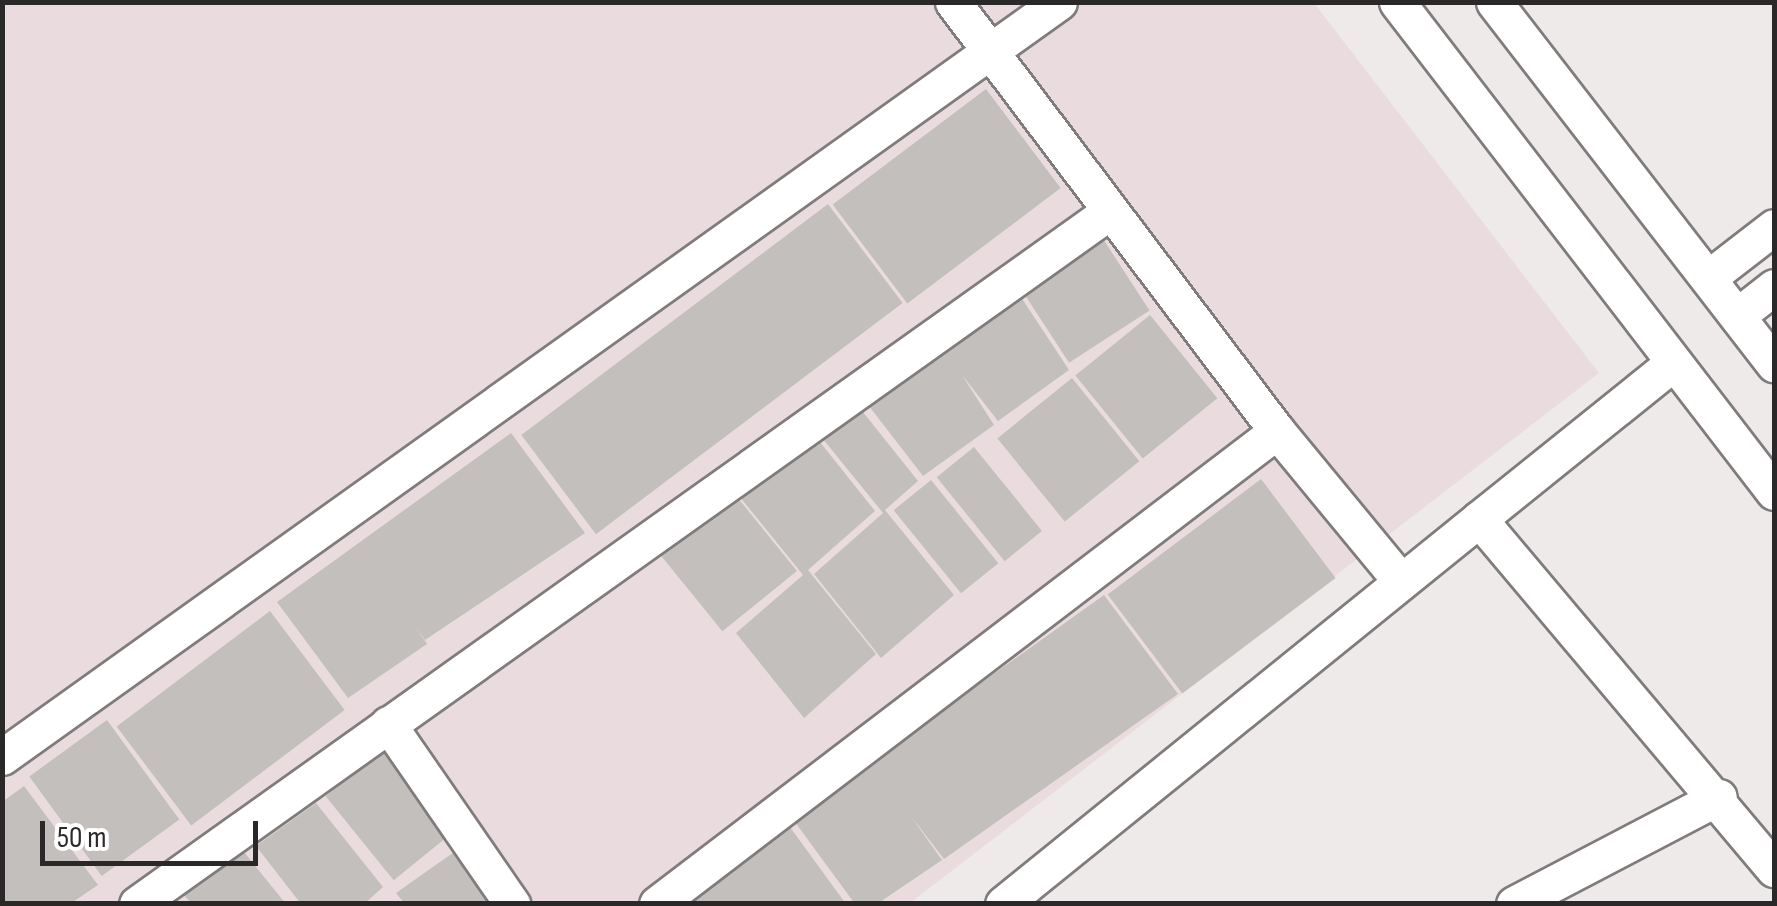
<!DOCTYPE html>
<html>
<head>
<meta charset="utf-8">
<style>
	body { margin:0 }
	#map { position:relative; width:1777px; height:906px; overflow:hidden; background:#eeeaea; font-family:"Sofia Sans Condensed",sans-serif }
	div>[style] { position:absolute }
	.built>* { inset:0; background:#eadcde }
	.building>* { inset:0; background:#c3bfbd; transform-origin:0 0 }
	.roads { filter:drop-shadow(2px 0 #807c7c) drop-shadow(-2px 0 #807c7c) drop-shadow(0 2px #807c7c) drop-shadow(0 -2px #807c7c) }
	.minor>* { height:35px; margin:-17.5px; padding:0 17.5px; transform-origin:17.5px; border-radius:17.5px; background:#fff }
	span { translate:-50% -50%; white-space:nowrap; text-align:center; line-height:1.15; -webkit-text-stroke:8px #fff; paint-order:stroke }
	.frame { position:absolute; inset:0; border:5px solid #2a2828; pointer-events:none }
	.scale { position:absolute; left:40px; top:821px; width:218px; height:45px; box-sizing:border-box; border:5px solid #2a2828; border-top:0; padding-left:12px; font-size:30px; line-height:35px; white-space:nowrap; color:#2a2828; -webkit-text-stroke:8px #fff; paint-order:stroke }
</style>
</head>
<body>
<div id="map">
	<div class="built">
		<i style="clip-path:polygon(2px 3px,1314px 3px,1599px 373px,910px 903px,3px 903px)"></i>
	</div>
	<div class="building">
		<i style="left:986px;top:89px;width:124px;height:192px;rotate:53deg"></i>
		<i style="left:828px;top:204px;width:124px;height:384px;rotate:53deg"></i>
		<i style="left:1094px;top:225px;width:102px;height:96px;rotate:57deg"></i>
		<i style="clip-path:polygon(1013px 285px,1069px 370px,998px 421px,962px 375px,994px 425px,923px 476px,862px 397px)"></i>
		<i style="left:1150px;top:315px;width:107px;height:96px;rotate:51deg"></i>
		<i style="left:1072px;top:378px;width:107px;height:96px;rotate:51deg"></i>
		<i style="clip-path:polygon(851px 397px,918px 481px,885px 510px,954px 595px,881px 658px,814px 574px,883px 513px,814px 428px)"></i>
		<i style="clip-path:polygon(808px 427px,875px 511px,808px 570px,876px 654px,804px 718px,736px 633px,803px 575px,735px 491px)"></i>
		<i style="clip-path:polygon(511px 433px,585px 533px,425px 640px,415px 626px,427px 644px,348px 698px,277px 602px)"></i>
		<i style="left:974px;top:447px;width:108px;height:48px;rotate:51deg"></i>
		<i style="left:1261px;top:479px;width:124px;height:192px;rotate:53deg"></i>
		<i style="left:931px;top:480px;width:107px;height:48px;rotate:51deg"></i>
		<i style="left:729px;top:487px;width:108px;height:96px;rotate:51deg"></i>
		<i style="clip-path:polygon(1104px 595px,1178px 694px,944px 859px,910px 815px,942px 860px,877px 904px,855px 904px,792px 818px)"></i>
		<i style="left:270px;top:611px;width:124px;height:192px;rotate:53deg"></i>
		<i style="left:107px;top:720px;width:123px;height:96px;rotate:54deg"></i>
		<i style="left:384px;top:749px;width:108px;height:75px;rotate:51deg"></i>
		<i style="clip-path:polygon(24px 786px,98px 885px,70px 904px,2px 904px,2px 802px)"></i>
		<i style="clip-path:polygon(316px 803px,383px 887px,364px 904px,301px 904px,256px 846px)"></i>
		<i style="clip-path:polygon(787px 823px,846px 904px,671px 904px)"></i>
		<i style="clip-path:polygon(457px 850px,500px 904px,405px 904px,396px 893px)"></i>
		<i style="clip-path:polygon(244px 852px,286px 904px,192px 904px,184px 895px)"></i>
	</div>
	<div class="roads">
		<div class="minor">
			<i style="left:953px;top:2px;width:538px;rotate:52.94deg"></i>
			<i style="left:1277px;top:431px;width:193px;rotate:50.5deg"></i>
			<i style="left:1397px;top:2px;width:618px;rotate:52.43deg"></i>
			<i style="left:1494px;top:2px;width:458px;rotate:52.3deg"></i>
			<i style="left:1708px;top:278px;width:83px;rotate:-37.7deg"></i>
			<i style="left:1737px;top:316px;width:47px;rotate:-38.1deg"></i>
			<i style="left:1479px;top:519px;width:250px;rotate:-38.8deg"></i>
			<i style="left:388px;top:724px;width:219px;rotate:55.4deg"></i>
			<i style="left:2px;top:757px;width:1299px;rotate:-35.54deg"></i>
			<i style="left:137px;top:904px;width:1193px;rotate:-35.45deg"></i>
			<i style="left:657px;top:904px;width:780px;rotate:-37.34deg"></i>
			<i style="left:1003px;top:904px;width:612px;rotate:-38.97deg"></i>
			<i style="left:1479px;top:519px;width:458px;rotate:49.9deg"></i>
			<i style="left:1514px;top:904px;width:231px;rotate:-27.6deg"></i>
		</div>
	</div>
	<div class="frame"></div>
	<div class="scale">50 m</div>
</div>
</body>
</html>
